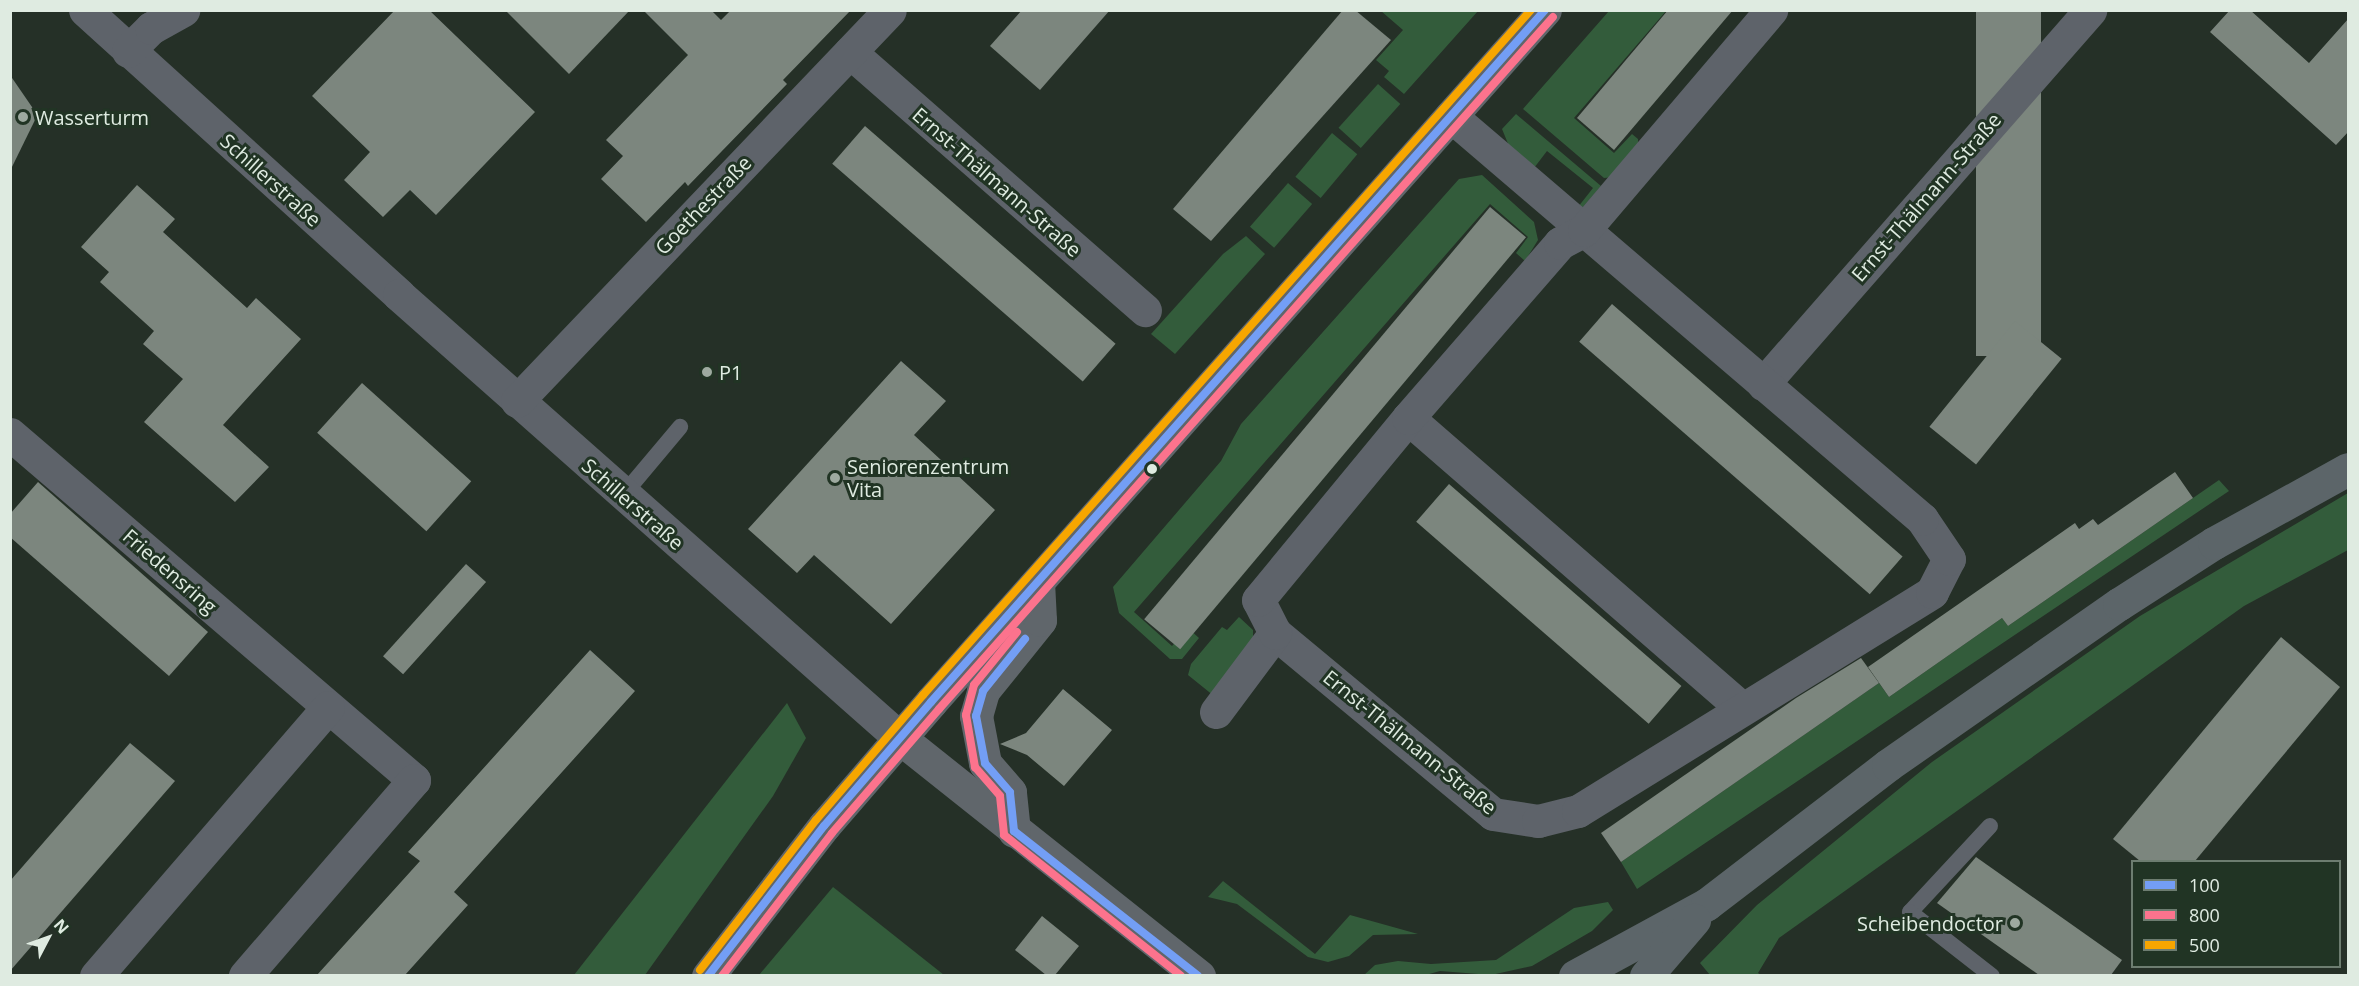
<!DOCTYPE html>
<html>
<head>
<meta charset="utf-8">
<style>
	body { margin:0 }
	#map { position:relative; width:2359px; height:986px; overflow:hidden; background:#253027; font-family:"Open Sans",sans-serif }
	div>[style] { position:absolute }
	.green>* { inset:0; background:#335c3b; transform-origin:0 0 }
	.building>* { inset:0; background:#7c867e; transform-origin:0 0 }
	.service>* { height:16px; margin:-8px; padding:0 8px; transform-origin:8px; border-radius:8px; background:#5e636a }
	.minor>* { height:33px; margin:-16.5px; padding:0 16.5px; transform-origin:16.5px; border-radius:16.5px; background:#5e636a }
	.secondary>* { height:33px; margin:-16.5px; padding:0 16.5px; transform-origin:16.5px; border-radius:16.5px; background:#60666b }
	.primary>* { height:33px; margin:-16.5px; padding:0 16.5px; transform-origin:16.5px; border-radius:16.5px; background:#5c6569 }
	.bus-1>* { height:8px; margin:-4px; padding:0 4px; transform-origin:4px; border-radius:4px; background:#739ef5 }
	.bus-2>* { height:8px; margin:-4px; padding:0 4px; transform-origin:4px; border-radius:4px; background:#fc738d }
	.bus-3>* { height:8px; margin:-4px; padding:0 4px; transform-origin:4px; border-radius:4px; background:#f7a600 }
	.dots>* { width:16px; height:16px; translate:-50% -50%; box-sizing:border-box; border:3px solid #213424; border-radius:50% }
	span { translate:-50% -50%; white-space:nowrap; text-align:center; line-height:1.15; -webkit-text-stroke:6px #213424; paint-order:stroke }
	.poi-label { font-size:20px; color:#dfebe1 }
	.left { translate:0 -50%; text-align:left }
	.right { translate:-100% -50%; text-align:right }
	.street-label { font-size:20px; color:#dfebe1 }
	.frame { position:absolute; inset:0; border:12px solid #dfebe1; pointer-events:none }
	.legend { position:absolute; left:2131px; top:860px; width:210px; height:108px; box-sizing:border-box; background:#213424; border:2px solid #6d7d70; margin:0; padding:8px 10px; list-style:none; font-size:18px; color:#dfebe1 }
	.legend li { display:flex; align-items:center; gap:12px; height:30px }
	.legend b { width:30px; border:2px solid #6d7d70 }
	.north { position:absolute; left:18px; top:908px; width:60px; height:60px; -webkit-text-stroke:4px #213424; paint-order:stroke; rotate:49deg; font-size:16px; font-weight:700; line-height:24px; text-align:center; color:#dfebe1 }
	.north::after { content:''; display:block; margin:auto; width:21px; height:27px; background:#dfebe1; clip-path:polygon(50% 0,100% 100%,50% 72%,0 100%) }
</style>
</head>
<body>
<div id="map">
	<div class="green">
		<i style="clip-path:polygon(1381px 11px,1478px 11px,1404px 94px,1384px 77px,1389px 71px,1376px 60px,1403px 30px)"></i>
		<i style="clip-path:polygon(1609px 11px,1666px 11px,1574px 118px,1614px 153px,1632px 134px,1638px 139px,1638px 146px,1614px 177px,1604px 178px,1523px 109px)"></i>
		<i style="left:1378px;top:84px;width:30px;height:59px;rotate:42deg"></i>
		<i style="clip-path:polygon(1516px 114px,1601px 186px,1583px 207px,1578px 207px,1593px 188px,1547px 151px,1534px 168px,1509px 146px,1502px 129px)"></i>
		<i style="left:1332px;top:133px;width:33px;height:57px;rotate:40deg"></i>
		<i style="clip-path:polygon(1482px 175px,1534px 222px,1538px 240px,1525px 261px,1516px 253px,1528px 237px,1490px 204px,1134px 612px,1172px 646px,1188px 628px,1199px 638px,1182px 659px,1170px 659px,1119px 613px,1113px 587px,1221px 461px,1241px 424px,1459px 179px)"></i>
		<i style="left:1288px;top:183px;width:32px;height:58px;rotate:41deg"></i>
		<i style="clip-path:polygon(1246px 236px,1265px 254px,1175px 354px,1151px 334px,1223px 254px)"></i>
		<i style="clip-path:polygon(2219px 480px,2229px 491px,1637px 889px,1621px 862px,1879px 683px,1889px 697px,2002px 618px,2008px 626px)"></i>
		<i style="clip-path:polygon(2348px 493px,2348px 550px,2244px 606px,1779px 938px,1758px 973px,1761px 975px,1710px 975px,1700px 963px,1757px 905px,1932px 762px,2140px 616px)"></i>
		<i style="clip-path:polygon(1239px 617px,1253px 630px,1253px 645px,1214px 696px,1188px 675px,1191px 664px,1222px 627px,1227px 630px)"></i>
		<i style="clip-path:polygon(787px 703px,806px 738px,773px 796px,645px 975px,574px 975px)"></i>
		<i style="clip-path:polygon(1223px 881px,1315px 954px,1350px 915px,1418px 934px,1373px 935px,1349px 956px,1328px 962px,1308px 957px,1237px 904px,1208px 897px)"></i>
		<i style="clip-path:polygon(833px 887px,944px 975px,759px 975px)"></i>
		<i style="clip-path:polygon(1608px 902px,1613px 910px,1592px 931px,1532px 966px,1491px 975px,1440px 971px,1422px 976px,1364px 975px,1375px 965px,1398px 961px,1431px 964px,1496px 960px,1574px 908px)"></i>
	</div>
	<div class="building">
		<i style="clip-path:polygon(395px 10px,429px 10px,535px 112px,436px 215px,410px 190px,383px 217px,344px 180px,370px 152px,312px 96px)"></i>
		<i style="clip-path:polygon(505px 10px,630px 10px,569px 74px)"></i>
		<i style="clip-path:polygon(643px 10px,711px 10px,721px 20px,731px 10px,851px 10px,783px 80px,787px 84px,688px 186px,685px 182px,646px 222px,601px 179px,623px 156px,606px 140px,688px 55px)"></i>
		<i style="clip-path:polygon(1022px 10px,1110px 10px,1040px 90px,990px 46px)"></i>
		<i style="clip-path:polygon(1343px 10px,1355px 10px,1391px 40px,1211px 241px,1173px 209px)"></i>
		<i style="clip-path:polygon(1668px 10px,1733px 10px,1614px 150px,1577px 118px)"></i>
		<i style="left:1976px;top:10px;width:65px;height:346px"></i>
		<i style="clip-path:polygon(2230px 10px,2250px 10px,2309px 63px,2349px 18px,2349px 131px,2336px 145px,2210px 32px)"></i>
		<i style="clip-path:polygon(10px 75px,32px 107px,35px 120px,10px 171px)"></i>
		<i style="left:865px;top:126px;width:332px;height:50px;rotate:41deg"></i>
		<i style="clip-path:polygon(137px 185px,175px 219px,163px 232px,247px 308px,256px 298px,301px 339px,223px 425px,269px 467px,235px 502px,144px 422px,183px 379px,143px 344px,154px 331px,100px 282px,109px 272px,81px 247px)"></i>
		<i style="left:1490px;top:207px;width:47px;height:538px;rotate:40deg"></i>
		<i style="left:1612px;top:304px;width:385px;height:50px;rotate:41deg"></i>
		<i style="left:2015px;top:321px;width:60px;height:136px;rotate:39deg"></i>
		<i style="clip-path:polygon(901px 361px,946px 401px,914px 435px,995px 510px,891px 624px,814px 555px,797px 573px,748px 529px)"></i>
		<i style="left:362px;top:383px;width:147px;height:67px;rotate:42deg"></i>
		<i style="clip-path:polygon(2175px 472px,2193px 498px,2008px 626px,2002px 618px,1889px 697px,1868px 667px,2075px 523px,2079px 529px,2093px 519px,2098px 525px)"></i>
		<i style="clip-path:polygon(38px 482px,208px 632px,169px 676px,10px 537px,10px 514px)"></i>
		<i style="left:1449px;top:484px;width:308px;height:50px;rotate:41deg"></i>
		<i style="left:466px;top:564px;width:27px;height:124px;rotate:42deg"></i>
		<i style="clip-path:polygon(2281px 637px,2340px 687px,2195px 861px,2140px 861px,2113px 839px)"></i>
		<i style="clip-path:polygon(590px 650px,635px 691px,454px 892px,468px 905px,405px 975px,317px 975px,420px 861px,408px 852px)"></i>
		<i style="clip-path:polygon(1861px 658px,1879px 683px,1621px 862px,1601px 833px,1796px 698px)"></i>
		<i style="clip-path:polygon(1063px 689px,1112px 730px,1064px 786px,1027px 755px,1000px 744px,1026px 733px)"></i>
		<i style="clip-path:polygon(130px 743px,175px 781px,10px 971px,10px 881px)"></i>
		<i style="clip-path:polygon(1976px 857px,2122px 960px,2111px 975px,2039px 975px,1937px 903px)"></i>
		<i style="clip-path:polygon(1042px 916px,1079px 946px,1055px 975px,1046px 975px,1015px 950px)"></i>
	</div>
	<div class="service">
		<i style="left:623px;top:495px;width:89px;rotate:-50deg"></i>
		<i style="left:1990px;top:826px;width:117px;rotate:132.9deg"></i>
		<i style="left:1910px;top:912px;width:104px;rotate:38deg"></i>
	</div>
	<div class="minor">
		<i style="left:85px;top:10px;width:424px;rotate:42.2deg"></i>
		<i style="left:399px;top:295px;width:670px;rotate:41.49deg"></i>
		<i style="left:128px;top:51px;width:33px;rotate:-45deg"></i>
		<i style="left:151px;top:28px;width:37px;rotate:-29deg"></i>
		<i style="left:850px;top:52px;width:392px;rotate:41.2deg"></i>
		<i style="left:1763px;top:384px;width:497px;rotate:-48.8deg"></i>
		<i style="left:517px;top:401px;width:540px;rotate:-46.35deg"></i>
		<i style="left:1408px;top:418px;width:442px;rotate:41deg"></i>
		<i style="left:10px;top:434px;width:532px;rotate:40.58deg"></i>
		<i style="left:414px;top:780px;width:259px;rotate:130.8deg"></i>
		<i style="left:1275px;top:633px;width:283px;rotate:39.7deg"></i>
		<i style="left:1493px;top:814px;width:46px;rotate:8.8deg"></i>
		<i style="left:1538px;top:821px;width:41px;rotate:-14deg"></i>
		<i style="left:1578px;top:811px;width:416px;rotate:-31.7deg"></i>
		<i style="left:1932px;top:592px;width:37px;rotate:-63deg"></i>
		<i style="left:1949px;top:559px;width:48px;rotate:-124deg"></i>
		<i style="left:1922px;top:519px;width:620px;rotate:-139.45deg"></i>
		<i style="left:1216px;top:712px;width:99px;rotate:-53.2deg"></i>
		<i style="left:1275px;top:633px;width:37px;rotate:-117deg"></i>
		<i style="left:1258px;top:600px;width:236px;rotate:-50.5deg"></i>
		<i style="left:1408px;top:418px;width:232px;rotate:-49deg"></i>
		<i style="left:1560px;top:243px;width:27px;rotate:-28deg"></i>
		<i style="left:1584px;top:230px;width:289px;rotate:-49.6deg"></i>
		<i style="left:96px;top:976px;width:355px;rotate:-49.2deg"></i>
	</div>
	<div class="secondary">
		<i style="left:901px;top:739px;width:381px;rotate:38.5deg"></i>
		<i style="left:1014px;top:831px;width:39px;rotate:-96deg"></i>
		<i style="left:1010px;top:792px;width:38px;rotate:-131deg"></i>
		<i style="left:985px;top:763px;width:48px;rotate:-100.8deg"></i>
		<i style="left:976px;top:716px;width:26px;rotate:-74deg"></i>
		<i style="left:983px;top:691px;width:91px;rotate:-51.2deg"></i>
		<i style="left:1040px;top:620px;width:38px;rotate:-93deg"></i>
		<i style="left:708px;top:976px;width:190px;rotate:-52.3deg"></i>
		<i style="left:824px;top:826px;width:164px;rotate:-49.2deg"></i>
		<i style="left:931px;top:702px;width:925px;rotate:-48.42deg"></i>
	</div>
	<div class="primary">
		<i style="left:1575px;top:976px;width:150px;rotate:-28.6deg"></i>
		<i style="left:1707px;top:904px;width:228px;rotate:-37.5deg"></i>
		<i style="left:1888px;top:765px;width:282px;rotate:-34.9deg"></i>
		<i style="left:2119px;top:604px;width:113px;rotate:-32.7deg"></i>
		<i style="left:2214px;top:543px;width:153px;rotate:-28.9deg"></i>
		<i style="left:1646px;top:976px;width:74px;rotate:-49.4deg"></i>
	</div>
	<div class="bus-1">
		<i style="left:1014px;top:831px;width:39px;rotate:-96deg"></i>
		<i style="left:1010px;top:792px;width:38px;rotate:-131deg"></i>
		<i style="left:985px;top:763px;width:48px;rotate:-100.8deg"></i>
		<i style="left:976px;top:716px;width:26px;rotate:-74deg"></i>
		<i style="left:983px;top:691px;width:67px;rotate:-51.1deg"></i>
		<i style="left:1014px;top:831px;width:234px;rotate:38.2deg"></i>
		<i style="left:708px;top:976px;width:190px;rotate:-52.3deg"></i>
		<i style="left:824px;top:826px;width:164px;rotate:-49.2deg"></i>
		<i style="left:931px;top:702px;width:925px;rotate:-48.42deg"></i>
	</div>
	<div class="bus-2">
		<i style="left:1017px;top:632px;width:68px;rotate:129.1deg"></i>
		<i style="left:974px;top:685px;width:31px;rotate:105deg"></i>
		<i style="left:966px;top:715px;width:53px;rotate:80.2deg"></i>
		<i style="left:975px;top:767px;width:38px;rotate:49deg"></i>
		<i style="left:1000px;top:796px;width:39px;rotate:84deg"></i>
		<i style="left:1004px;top:835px;width:226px;rotate:38.5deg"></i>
		<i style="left:722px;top:976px;width:180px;rotate:-52.4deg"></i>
		<i style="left:832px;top:833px;width:164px;rotate:-49.2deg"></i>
		<i style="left:939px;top:709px;width:925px;rotate:-48.42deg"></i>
	</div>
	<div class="bus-3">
		<i style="left:700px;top:970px;width:190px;rotate:-52.3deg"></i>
		<i style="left:816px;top:820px;width:165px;rotate:-49.4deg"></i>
		<i style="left:923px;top:695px;width:916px;rotate:-48.41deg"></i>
	</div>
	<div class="dots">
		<i style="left:23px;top:117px;background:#9eaaa0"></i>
		<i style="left:707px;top:372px;background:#9eaaa0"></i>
		<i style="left:1152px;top:469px;background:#dfebe1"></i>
		<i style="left:835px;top:478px;background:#9eaaa0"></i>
		<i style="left:2015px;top:923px;background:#9eaaa0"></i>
	</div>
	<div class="poi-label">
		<span class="left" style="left:35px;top:117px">Wasserturm</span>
		<span class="left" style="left:719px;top:372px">P1</span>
		<span class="left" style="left:847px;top:478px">Seniorenzentrum<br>Vita</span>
		<span class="right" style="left:2003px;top:923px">Scheibendoctor</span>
	</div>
	<div class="street-label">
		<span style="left:271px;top:180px;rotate:42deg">Schillerstraße</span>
		<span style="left:997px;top:182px;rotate:41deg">Ernst-Thälmann-Straße</span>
		<span style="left:1926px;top:197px;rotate:-49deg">Ernst-Thälmann-Straße</span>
		<span style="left:703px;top:205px;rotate:-46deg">Goethestraße</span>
		<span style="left:633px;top:504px;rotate:41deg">Schillerstraße</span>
		<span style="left:170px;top:571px;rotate:41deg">Friedensring</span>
		<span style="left:1410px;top:742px;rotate:39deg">Ernst-Thälmann-Straße</span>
	</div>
	<div class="frame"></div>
	<ul class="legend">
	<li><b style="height:8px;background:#739ef5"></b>100</li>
	<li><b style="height:8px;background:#fc738d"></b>800</li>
	<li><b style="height:8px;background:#f7a600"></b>500</li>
	</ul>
	<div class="north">N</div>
</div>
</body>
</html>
